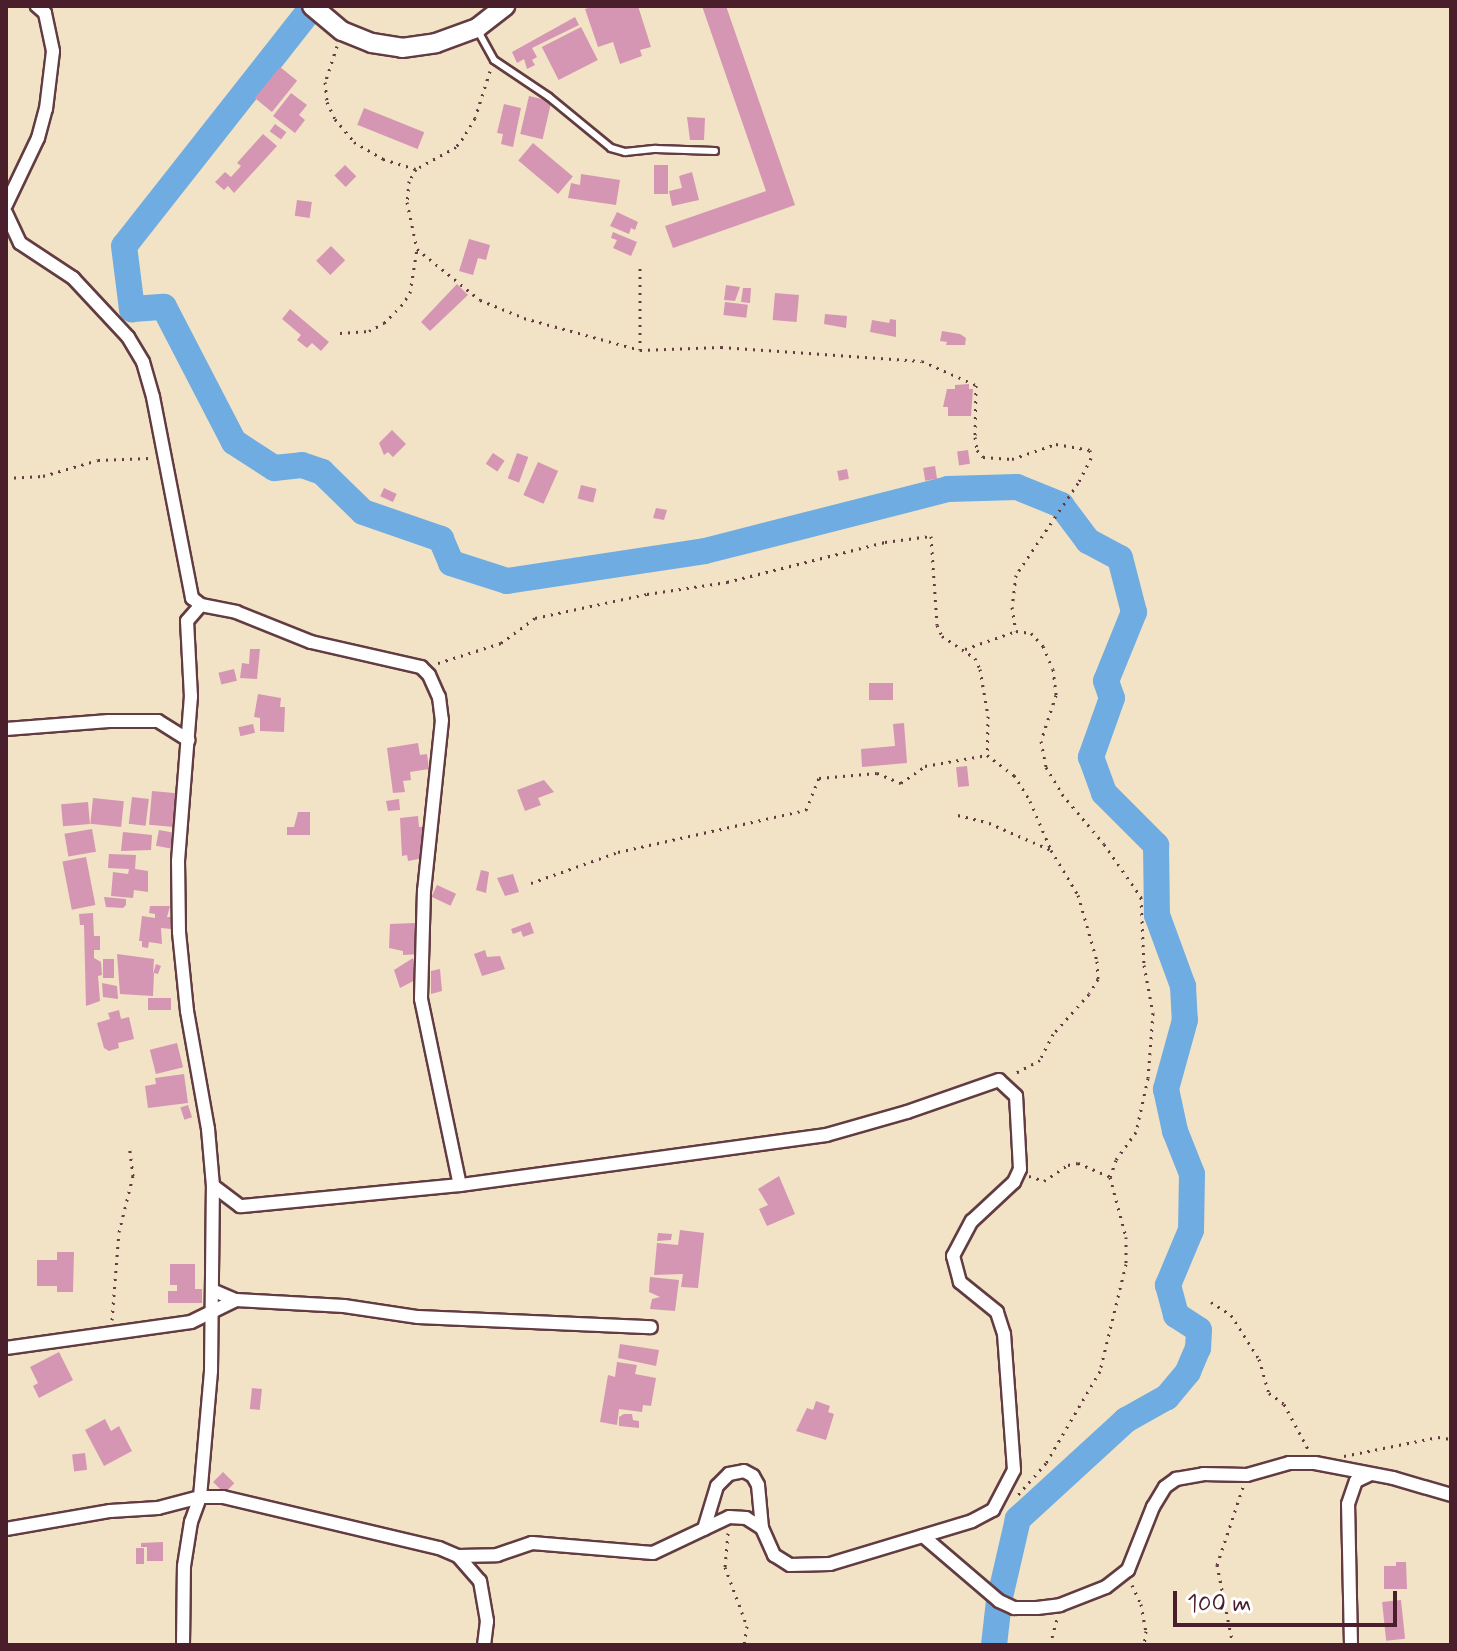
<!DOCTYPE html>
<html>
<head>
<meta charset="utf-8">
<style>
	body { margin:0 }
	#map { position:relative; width:1457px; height:1651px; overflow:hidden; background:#f2e2c6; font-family:Mynerve,sans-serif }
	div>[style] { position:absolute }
	.river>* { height:26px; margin:-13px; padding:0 13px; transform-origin:13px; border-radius:13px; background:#6face1 }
	.building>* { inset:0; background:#d596b3; transform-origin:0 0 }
	.path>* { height:3px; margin-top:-1.5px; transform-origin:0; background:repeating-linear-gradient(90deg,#633c42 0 2px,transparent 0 8px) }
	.roads { filter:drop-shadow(2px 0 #633c42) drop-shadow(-2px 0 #633c42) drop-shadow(0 2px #633c42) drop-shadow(0 -2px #633c42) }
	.lane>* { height:6px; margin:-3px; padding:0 3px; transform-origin:3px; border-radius:3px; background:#fff }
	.street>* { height:12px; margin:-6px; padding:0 6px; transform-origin:6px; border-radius:6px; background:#fff }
	.secondary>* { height:18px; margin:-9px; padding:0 9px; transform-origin:9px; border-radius:9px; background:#fff }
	span { translate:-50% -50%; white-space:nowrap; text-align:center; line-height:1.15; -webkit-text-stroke:6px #fff; paint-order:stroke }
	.frame { position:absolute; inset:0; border:8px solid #4a1f2b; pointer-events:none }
	.scale { position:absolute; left:1173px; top:1591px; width:224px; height:36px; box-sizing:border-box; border:4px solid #4a1f2b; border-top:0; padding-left:10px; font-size:24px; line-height:28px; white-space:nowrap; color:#4a1f2b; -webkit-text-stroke:6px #fff; paint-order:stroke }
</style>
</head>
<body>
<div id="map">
	<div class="river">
		<i style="left:313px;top:6px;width:305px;rotate:128.2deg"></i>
		<i style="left:124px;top:246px;width:64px;rotate:82.8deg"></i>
		<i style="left:132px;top:309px;width:32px;rotate:-4deg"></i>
		<i style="left:164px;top:307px;width:152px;rotate:62.6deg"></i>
		<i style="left:234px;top:442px;width:48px;rotate:33deg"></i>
		<i style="left:274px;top:468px;width:28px;rotate:-6deg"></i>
		<i style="left:302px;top:465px;width:21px;rotate:19deg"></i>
		<i style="left:322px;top:472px;width:57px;rotate:44.3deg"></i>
		<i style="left:363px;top:512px;width:83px;rotate:19.1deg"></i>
		<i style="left:441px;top:539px;width:26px;rotate:67deg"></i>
		<i style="left:451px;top:563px;width:59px;rotate:17.8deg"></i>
		<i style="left:507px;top:581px;width:200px;rotate:-8.6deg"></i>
		<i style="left:705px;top:551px;width:251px;rotate:-14.3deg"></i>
		<i style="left:948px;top:489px;width:69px;rotate:-1.7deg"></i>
		<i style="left:1017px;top:487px;width:48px;rotate:22.2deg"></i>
		<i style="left:1061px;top:505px;width:45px;rotate:53.1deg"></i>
		<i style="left:1088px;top:541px;width:36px;rotate:28deg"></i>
		<i style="left:1120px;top:558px;width:56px;rotate:75.5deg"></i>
		<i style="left:1134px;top:612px;width:74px;rotate:112.1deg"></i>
		<i style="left:1106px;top:681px;width:18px;rotate:71deg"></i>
		<i style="left:1112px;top:698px;width:63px;rotate:109.6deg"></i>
		<i style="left:1091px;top:757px;width:38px;rotate:70deg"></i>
		<i style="left:1104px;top:793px;width:74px;rotate:45deg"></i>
		<i style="left:1156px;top:845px;width:70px;rotate:89.2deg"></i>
		<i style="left:1157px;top:915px;width:76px;rotate:69.9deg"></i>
		<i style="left:1183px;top:986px;width:34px;rotate:87deg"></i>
		<i style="left:1185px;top:1020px;width:72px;rotate:105.4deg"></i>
		<i style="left:1166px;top:1089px;width:43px;rotate:77.9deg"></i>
		<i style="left:1175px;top:1131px;width:46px;rotate:68.4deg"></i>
		<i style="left:1192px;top:1174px;width:56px;rotate:91deg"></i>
		<i style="left:1191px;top:1230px;width:60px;rotate:112.7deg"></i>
		<i style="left:1168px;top:1285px;width:31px;rotate:75deg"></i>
		<i style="left:1176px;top:1315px;width:27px;rotate:33deg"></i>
		<i style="left:1199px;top:1330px;width:18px;rotate:93deg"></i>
		<i style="left:1198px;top:1348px;width:26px;rotate:113deg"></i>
		<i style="left:1188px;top:1372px;width:33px;rotate:130deg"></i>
		<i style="left:1167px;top:1397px;width:47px;rotate:150.7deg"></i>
		<i style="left:1126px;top:1420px;width:147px;rotate:137.5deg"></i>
		<i style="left:1018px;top:1519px;width:84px;rotate:103deg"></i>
		<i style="left:999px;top:1601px;width:44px;rotate:96.5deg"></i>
	</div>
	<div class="building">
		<i style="clip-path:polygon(595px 6px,638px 6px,651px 47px,640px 50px,642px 56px,620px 64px,613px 42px,598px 47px,585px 9px)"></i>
		<i style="clip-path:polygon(702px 6px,726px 6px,795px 205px,673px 248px,665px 226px,766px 191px)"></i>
		<i style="clip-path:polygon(575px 17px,579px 25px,532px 48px,537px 57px,532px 60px,535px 65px,527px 69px,524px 59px,517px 63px,512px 52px)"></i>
		<i style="left:581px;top:27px;width:37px;height:44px;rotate:63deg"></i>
		<i style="left:280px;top:67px;width:22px;height:40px;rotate:39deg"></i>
		<i style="clip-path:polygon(291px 93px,307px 105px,299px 115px,305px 120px,295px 133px,273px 116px)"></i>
		<i style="left:529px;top:96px;width:23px;height:39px;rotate:13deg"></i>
		<i style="clip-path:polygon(504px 104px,521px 108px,513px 147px,501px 144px,503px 134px,497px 133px)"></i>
		<i style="left:364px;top:108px;width:65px;height:18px;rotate:22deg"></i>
		<i style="clip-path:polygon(687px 117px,705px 118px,704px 140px,690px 140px)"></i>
		<i style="left:275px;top:124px;width:14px;height:9px;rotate:36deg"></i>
		<i style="clip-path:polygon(263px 134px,277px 146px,234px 193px,228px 186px,224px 190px,215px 182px,225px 172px,231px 177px,241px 166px,237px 163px)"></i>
		<i style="left:533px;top:143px;width:52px;height:23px;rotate:40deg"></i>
		<i style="left:345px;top:165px;width:16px;height:15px;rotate:45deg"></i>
		<i style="left:668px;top:165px;width:29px;height:14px;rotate:90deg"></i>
		<i style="clip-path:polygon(692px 172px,699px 200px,672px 206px,669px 191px,682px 188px,679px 176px)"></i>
		<i style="clip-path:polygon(581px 174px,620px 180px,616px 205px,568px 198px,571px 183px,580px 185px)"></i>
		<i style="left:297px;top:200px;width:15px;height:16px;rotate:8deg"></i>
		<i style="clip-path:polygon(617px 212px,638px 222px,635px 230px,631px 228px,629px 234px,610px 226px)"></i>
		<i style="clip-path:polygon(613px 232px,637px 242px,631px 256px,613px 248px,617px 240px,611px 238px)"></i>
		<i style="clip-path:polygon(469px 239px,490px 245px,486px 260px,478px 258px,473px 275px,459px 271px)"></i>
		<i style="left:331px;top:246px;width:20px;height:21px;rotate:45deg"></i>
		<i style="clip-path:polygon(457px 284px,468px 295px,430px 331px,421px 322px)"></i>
		<i style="clip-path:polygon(726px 285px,740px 287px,735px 301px,724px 300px)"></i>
		<i style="clip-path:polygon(743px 288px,751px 288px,750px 303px,741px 302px)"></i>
		<i style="left:775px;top:293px;width:24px;height:27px;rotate:5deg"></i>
		<i style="left:725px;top:302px;width:23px;height:13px;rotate:7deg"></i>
		<i style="clip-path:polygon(290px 309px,329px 342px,321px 351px,312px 343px,307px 348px,297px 340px,301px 335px,282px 319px)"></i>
		<i style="clip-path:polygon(825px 314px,847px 316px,846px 328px,824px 324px)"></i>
		<i style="clip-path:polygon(890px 319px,896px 320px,896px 337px,870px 332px,872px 320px,889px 323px)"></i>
		<i style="clip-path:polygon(942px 331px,960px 334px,966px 338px,965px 345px,946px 345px,947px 342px,940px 341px)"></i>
		<i style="clip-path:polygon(969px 384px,969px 389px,973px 389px,971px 416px,948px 416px,948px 407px,943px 407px,947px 389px,955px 389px,955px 385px)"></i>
		<i style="clip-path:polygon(392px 430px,406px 444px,393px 457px,388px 452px,384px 455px,379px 443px)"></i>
		<i style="left:968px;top:450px;width:14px;height:11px;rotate:82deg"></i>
		<i style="left:493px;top:453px;width:14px;height:13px;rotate:34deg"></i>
		<i style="left:517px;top:453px;width:12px;height:27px;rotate:20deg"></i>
		<i style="left:538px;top:462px;width:22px;height:36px;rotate:24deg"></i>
		<i style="left:935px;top:466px;width:13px;height:12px;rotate:81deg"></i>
		<i style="left:847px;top:469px;width:10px;height:10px;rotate:79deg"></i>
		<i style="left:581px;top:485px;width:16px;height:14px;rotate:14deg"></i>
		<i style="left:384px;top:488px;width:14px;height:9px;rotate:25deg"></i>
		<i style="clip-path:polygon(656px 508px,667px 510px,664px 520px,653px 518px)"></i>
		<i style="clip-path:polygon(250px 649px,260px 649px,257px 679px,240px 678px,242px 663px,249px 664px)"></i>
		<i style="left:234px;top:669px;width:12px;height:16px;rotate:76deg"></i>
		<i style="left:869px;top:683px;width:24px;height:17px"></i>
		<i style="clip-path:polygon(258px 694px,281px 698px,280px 707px,285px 707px,284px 732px,260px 731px,260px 718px,254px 717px)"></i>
		<i style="clip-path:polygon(904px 723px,907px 763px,862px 767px,861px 749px,895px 746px,893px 724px)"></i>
		<i style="left:253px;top:724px;width:9px;height:15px;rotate:77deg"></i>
		<i style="clip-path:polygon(418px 743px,420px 755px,427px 754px,429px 769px,410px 772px,411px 780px,403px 781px,405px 792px,393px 793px,387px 748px)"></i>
		<i style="left:967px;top:766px;width:20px;height:11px;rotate:84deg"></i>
		<i style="clip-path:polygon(544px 780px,554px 792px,538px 798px,541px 805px,525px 811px,517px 790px)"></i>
		<i style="left:152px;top:791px;width:25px;height:34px;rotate:5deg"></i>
		<i style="left:132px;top:797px;width:17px;height:27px;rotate:7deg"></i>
		<i style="left:93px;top:798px;width:31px;height:26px;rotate:6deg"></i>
		<i style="clip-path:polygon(399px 799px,400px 810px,388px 811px,386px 801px)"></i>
		<i style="left:88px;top:802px;width:22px;height:27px;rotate:85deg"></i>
		<i style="clip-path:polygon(298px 812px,310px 812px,310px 835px,287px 835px,287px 827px,294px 827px)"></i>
		<i style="clip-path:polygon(418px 816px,419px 827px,425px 827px,424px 858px,408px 861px,407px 855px,402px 856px,400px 818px)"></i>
		<i style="left:92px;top:829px;width:23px;height:28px;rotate:80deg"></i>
		<i style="left:159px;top:830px;width:15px;height:16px;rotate:11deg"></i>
		<i style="clip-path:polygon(123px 832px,152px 835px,151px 850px,121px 851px)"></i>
		<i style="clip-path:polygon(109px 854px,136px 855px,135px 869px,148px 871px,148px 892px,134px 890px,133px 898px,111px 896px,113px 872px,128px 874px,129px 869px,108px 868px)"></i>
		<i style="left:86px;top:857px;width:49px;height:24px;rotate:79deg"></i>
		<i style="clip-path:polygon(481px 870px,489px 872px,486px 893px,476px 890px)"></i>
		<i style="clip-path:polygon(513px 874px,519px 892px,505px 896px,497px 878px)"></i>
		<i style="left:437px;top:885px;width:21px;height:13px;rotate:25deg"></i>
		<i style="clip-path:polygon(104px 897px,126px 899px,126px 905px,123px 908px,106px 907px)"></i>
		<i style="clip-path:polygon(150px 906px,170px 906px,167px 917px,172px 917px,171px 929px,161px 928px,162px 944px,149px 942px,148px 948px,142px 947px,142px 941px,139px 941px,142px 916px,155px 918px,155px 914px,149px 913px)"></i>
		<i style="clip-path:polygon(93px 913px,94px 936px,100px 936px,100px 950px,94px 950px,94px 958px,101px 962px,102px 975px,98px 976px,100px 1001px,86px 1006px,84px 925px,80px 925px,79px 914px)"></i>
		<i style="clip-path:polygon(530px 922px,534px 933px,523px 937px,521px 931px,513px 934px,511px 929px)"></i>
		<i style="clip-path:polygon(415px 923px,415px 928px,420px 928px,422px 954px,403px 955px,403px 951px,389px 948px,390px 924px)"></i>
		<i style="clip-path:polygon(485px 950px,487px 957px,500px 956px,505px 969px,482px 976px,474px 954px)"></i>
		<i style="clip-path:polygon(117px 954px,154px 959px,153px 974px,156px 964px,161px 966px,158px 974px,154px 973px,153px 996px,120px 994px)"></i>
		<i style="clip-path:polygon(413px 958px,421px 977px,400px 988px,394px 970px)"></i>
		<i style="left:114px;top:959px;width:19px;height:11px;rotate:90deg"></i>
		<i style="clip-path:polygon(440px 969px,442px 991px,431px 994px,431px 971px)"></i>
		<i style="clip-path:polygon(102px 983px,117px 986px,118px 999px,103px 997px)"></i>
		<i style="left:171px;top:998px;width:12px;height:23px;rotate:90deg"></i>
		<i style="clip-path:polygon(119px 1010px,121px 1019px,129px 1017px,134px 1039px,118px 1043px,119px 1048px,109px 1051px,104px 1048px,97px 1023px,110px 1019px,108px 1013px)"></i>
		<i style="left:177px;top:1043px;width:25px;height:28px;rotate:76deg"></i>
		<i style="clip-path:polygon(184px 1074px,188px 1103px,148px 1108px,145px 1086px,156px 1084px,155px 1078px)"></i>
		<i style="left:188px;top:1105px;width:13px;height:8px;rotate:72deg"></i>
		<i style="clip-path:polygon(779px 1176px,795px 1214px,767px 1226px,759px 1209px,768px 1205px,758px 1189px)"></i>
		<i style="clip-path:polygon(680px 1230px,704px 1233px,698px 1288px,681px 1287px,683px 1274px,654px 1275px,657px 1243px,678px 1245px)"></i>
		<i style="clip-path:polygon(658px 1233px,672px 1234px,671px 1240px,657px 1241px)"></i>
		<i style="clip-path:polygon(57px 1252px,74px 1252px,73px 1292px,57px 1292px,57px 1286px,37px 1286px,37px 1260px,57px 1260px)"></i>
		<i style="clip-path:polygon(170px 1264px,195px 1264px,195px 1289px,202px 1289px,202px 1303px,168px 1303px,168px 1291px,177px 1291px,177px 1285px,170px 1285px)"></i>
		<i style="clip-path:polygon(650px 1277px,679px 1280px,675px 1311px,650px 1309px,652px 1299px,660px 1297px,649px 1292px)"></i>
		<i style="clip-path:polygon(620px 1344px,659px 1350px,656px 1366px,618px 1358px)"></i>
		<i style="clip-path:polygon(59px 1352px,73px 1380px,39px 1398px,33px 1386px,38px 1383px,30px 1367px)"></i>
		<i style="clip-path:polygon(617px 1362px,637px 1365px,635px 1374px,656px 1378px,651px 1406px,643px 1405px,642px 1412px,619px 1409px,617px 1425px,600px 1422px,608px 1375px,615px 1377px)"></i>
		<i style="left:252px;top:1388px;width:10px;height:21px;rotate:6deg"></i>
		<i style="clip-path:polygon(816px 1401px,830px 1406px,828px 1412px,834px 1414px,826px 1440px,796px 1431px,807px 1408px,813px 1410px)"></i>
		<i style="clip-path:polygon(624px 1414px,632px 1414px,633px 1420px,639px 1421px,639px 1428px,619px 1426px,619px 1417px)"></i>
		<i style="clip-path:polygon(105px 1419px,111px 1431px,119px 1426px,132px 1451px,104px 1466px,85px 1430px)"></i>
		<i style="left:85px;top:1453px;width:17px;height:13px;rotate:83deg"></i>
		<i style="left:223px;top:1472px;width:16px;height:14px;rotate:45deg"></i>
		<i style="clip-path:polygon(163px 1542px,163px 1561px,147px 1561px,147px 1547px,141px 1547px,141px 1543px)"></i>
		<i style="left:136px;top:1548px;width:8px;height:16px"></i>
		<i style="clip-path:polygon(1396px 1562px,1406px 1562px,1407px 1589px,1384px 1589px,1384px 1566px,1396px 1566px)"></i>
		<i style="left:1401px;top:1600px;width:39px;height:19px;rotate:84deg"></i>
	</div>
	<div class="path">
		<i style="left:337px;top:46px;width:38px;rotate:108deg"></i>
		<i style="left:325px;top:82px;width:20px;rotate:84deg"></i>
		<i style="left:327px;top:102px;width:19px;rotate:65deg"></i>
		<i style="left:335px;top:119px;width:30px;rotate:50deg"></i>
		<i style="left:354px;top:142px;width:34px;rotate:30deg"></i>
		<i style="left:383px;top:159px;width:34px;rotate:17deg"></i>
		<i style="left:490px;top:71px;width:49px;rotate:107.7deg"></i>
		<i style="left:475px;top:118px;width:23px;rotate:121deg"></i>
		<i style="left:463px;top:138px;width:11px;rotate:128deg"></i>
		<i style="left:456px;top:147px;width:46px;rotate:151.2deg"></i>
		<i style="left:416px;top:169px;width:14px;rotate:120deg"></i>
		<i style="left:409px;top:181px;width:21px;rotate:95deg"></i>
		<i style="left:407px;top:202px;width:48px;rotate:78deg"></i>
		<i style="left:417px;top:249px;width:81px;rotate:39deg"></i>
		<i style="left:480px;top:300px;width:48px;rotate:22.2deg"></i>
		<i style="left:524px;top:318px;width:120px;rotate:15.4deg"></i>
		<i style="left:640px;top:350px;width:81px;rotate:-2.1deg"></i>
		<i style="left:721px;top:347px;width:201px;rotate:4deg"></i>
		<i style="left:922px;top:361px;width:59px;rotate:24deg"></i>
		<i style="left:976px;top:385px;width:52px;rotate:91.1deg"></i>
		<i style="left:975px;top:437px;width:13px;rotate:81deg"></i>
		<i style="left:977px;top:450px;width:9px;rotate:49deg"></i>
		<i style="left:983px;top:457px;width:29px;rotate:4deg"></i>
		<i style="left:1012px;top:459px;width:46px;rotate:-18.8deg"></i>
		<i style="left:1056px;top:444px;width:35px;rotate:10deg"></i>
		<i style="left:1090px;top:450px;width:8px;rotate:83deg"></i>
		<i style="left:1091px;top:458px;width:28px;rotate:117deg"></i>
		<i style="left:1078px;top:483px;width:111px;rotate:124deg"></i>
		<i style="left:1016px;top:575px;width:32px;rotate:97deg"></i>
		<i style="left:1012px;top:607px;width:24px;rotate:81deg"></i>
		<i style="left:340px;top:333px;width:29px;rotate:-4deg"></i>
		<i style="left:369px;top:331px;width:17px;rotate:-28deg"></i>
		<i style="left:384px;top:323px;width:24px;rotate:-45deg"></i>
		<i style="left:401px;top:306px;width:16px;rotate:-55deg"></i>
		<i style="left:410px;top:293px;width:45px;rotate:-81deg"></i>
		<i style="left:640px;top:350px;width:85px;rotate:-90deg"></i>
		<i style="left:6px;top:478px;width:37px;rotate:-3deg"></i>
		<i style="left:43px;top:476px;width:57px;rotate:-16.2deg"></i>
		<i style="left:98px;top:460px;width:52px;rotate:-2.2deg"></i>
		<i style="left:965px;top:649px;width:54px;rotate:-19.4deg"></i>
		<i style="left:1016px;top:631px;width:15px;rotate:8deg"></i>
		<i style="left:1031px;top:633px;width:18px;rotate:47deg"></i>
		<i style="left:1043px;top:646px;width:25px;rotate:67deg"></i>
		<i style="left:1053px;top:669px;width:26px;rotate:83deg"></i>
		<i style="left:1056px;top:695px;width:48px;rotate:108.1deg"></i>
		<i style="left:1041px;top:741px;width:26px;rotate:79deg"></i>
		<i style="left:1046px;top:767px;width:31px;rotate:59deg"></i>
		<i style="left:1062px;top:794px;width:65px;rotate:50deg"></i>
		<i style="left:1104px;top:844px;width:65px;rotate:55.1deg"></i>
		<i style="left:1141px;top:897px;width:68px;rotate:87.5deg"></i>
		<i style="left:1144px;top:965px;width:49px;rotate:79.4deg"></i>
		<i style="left:1153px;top:1013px;width:65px;rotate:94.4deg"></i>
		<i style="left:1148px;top:1078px;width:55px;rotate:102.5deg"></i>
		<i style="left:1136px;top:1132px;width:34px;rotate:126deg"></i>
		<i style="left:1116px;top:1160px;width:18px;rotate:109deg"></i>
		<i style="left:1110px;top:1177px;width:62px;rotate:75.1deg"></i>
		<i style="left:1126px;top:1237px;width:27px;rotate:90deg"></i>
		<i style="left:1126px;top:1264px;width:110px;rotate:103.7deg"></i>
		<i style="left:1100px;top:1371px;width:107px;rotate:120.4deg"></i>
		<i style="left:1046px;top:1463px;width:45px;rotate:131.4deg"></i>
		<i style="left:438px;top:663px;width:66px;rotate:-17.6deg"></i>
		<i style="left:501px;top:643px;width:42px;rotate:-36.3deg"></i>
		<i style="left:535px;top:618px;width:115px;rotate:-12.1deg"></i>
		<i style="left:647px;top:594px;width:81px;rotate:-8.5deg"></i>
		<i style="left:727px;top:582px;width:163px;rotate:-14.2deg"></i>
		<i style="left:885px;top:542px;width:46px;rotate:-7.4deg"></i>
		<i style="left:931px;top:536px;width:89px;rotate:86.1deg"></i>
		<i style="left:937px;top:625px;width:12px;rotate:66deg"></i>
		<i style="left:942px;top:636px;width:40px;rotate:34deg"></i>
		<i style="left:975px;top:658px;width:12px;rotate:66deg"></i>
		<i style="left:980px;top:669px;width:48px;rotate:80.3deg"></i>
		<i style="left:988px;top:716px;width:39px;rotate:91deg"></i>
		<i style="left:987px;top:755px;width:34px;rotate:37deg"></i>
		<i style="left:1014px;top:775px;width:31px;rotate:58deg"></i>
		<i style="left:1030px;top:801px;width:53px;rotate:66.8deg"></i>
		<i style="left:1051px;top:850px;width:52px;rotate:59deg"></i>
		<i style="left:1078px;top:895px;width:69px;rotate:73.9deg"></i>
		<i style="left:1097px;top:961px;width:18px;rotate:87deg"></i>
		<i style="left:1098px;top:979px;width:17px;rotate:121deg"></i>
		<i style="left:1089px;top:994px;width:54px;rotate:132deg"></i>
		<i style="left:1053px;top:1034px;width:29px;rotate:117deg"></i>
		<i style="left:1040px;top:1060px;width:30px;rotate:152deg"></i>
		<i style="left:958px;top:815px;width:32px;rotate:14deg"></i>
		<i style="left:989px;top:823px;width:68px;rotate:23.5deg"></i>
		<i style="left:531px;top:883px;width:92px;rotate:-19.6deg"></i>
		<i style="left:618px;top:852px;width:193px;rotate:-12.6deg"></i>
		<i style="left:806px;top:810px;width:35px;rotate:-68deg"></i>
		<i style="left:819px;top:778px;width:58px;rotate:-4.9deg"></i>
		<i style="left:877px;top:773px;width:26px;rotate:23deg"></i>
		<i style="left:901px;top:783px;width:29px;rotate:-35deg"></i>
		<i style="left:925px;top:766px;width:63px;rotate:-10.1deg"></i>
		<i style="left:1029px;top:1176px;width:16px;rotate:18deg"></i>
		<i style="left:1044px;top:1181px;width:29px;rotate:-34deg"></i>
		<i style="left:1068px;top:1165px;width:10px;rotate:-11deg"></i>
		<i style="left:1078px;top:1163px;width:34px;rotate:23deg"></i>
		<i style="left:1211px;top:1302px;width:24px;rotate:33deg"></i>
		<i style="left:1231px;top:1315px;width:52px;rotate:57.5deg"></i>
		<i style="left:1259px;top:1359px;width:35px;rotate:74deg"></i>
		<i style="left:1269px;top:1393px;width:19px;rotate:36deg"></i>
		<i style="left:1284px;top:1404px;width:51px;rotate:61.9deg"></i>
		<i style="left:112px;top:1320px;width:88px;rotate:-85.5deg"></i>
		<i style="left:119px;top:1232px;width:58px;rotate:-76deg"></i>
		<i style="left:133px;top:1176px;width:26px;rotate:-97deg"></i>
		<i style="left:1344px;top:1456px;width:96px;rotate:-11.4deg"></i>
		<i style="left:1438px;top:1437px;width:13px;rotate:9deg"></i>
		<i style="left:728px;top:1533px;width:34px;rotate:95deg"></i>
		<i style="left:725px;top:1567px;width:63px;rotate:69.6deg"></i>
		<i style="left:747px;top:1626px;width:19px;rotate:99deg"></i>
		<i style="left:1132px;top:1585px;width:21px;rotate:65deg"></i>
		<i style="left:1141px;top:1604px;width:27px;rotate:80deg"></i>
		<i style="left:1146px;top:1631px;width:14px;rotate:98deg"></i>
		<i style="left:1050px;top:1645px;width:28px;rotate:-75deg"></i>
		<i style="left:1233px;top:1645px;width:82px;rotate:-101.3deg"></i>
		<i style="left:1217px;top:1565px;width:82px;rotate:-71.6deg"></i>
	</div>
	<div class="roads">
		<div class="lane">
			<i style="left:478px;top:31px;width:33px;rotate:61deg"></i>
			<i style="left:494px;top:60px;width:66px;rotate:33.9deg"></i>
			<i style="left:549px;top:97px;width:80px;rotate:39.4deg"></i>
			<i style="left:611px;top:148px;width:15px;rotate:16deg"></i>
			<i style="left:625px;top:152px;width:31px;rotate:-6deg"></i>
			<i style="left:656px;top:149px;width:59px;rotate:1.9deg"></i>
		</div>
		<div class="street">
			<i style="left:6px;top:205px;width:74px;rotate:-64.5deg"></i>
			<i style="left:38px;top:138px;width:30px;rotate:-75deg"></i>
			<i style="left:46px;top:109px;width:58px;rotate:-83.1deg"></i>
			<i style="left:53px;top:51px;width:39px;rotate:-102deg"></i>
			<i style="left:45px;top:13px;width:11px;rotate:-139deg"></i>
			<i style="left:6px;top:213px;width:33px;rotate:65deg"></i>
			<i style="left:20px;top:243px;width:64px;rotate:33.4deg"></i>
			<i style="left:73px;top:278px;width:81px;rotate:47deg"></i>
			<i style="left:128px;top:337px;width:29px;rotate:59deg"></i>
			<i style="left:143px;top:362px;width:36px;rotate:74deg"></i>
			<i style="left:153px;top:397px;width:205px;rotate:79deg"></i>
			<i style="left:192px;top:598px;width:11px;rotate:38deg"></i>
			<i style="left:6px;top:729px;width:103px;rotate:-4.4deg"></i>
			<i style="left:109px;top:721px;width:49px"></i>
			<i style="left:158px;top:721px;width:36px;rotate:32deg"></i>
			<i style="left:212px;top:1290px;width:26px;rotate:23deg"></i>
			<i style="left:236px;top:1300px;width:108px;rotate:3.2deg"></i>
			<i style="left:344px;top:1306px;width:75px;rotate:8.5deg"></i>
			<i style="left:418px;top:1317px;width:233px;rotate:2.5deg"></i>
			<i style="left:6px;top:1348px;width:187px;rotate:-8deg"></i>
			<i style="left:191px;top:1322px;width:50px;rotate:-26.1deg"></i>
			<i style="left:6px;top:1529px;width:106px;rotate:-9.8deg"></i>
			<i style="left:110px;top:1511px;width:48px;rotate:-3.6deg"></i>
			<i style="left:158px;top:1508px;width:43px;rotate:-14.7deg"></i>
			<i style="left:200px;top:1497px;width:23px"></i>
			<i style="left:223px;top:1497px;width:222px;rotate:13.3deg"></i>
			<i style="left:439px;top:1548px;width:21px;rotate:23deg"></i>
			<i style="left:458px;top:1556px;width:39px;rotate:-1deg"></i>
			<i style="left:497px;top:1555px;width:37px;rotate:-19deg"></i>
			<i style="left:532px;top:1543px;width:121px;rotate:4.7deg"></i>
			<i style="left:653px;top:1553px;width:84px;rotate:-25.3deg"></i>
			<i style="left:729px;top:1517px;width:17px;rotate:3deg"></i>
			<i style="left:746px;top:1518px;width:19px;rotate:32deg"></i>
			<i style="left:762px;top:1528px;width:30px;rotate:66deg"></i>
			<i style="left:774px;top:1555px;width:19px;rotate:32deg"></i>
			<i style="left:790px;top:1565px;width:40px;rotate:-1.4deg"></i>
			<i style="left:830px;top:1564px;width:148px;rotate:-16.8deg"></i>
			<i style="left:972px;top:1521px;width:24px;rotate:-28deg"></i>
			<i style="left:993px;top:1510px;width:45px;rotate:-62.3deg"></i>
			<i style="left:1014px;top:1470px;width:136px;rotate:-94.2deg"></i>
			<i style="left:1004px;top:1334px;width:23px;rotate:-108deg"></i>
			<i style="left:997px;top:1312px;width:48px;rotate:-141deg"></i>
			<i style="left:960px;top:1282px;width:27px;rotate:-105deg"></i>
			<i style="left:953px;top:1256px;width:40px;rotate:-62deg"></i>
			<i style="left:972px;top:1221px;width:57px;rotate:-42.9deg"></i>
			<i style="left:1014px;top:1182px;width:14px;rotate:-65deg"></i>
			<i style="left:1020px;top:1169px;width:73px;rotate:-93.1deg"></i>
			<i style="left:1016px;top:1096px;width:23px;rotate:-137deg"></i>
			<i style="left:999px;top:1080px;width:97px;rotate:160.8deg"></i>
			<i style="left:907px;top:1112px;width:84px;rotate:164.1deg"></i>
			<i style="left:826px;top:1135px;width:369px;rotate:172.2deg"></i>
			<i style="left:460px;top:1185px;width:221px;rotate:174.5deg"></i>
			<i style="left:240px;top:1206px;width:34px;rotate:-143deg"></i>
			<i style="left:704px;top:1529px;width:45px;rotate:-73.2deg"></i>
			<i style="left:717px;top:1486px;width:17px;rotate:-45deg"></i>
			<i style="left:729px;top:1474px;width:15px;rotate:-11deg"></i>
			<i style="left:744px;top:1471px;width:10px;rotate:29deg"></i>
			<i style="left:753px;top:1476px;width:10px;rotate:61deg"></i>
			<i style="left:758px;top:1485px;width:43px;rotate:84.7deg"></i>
			<i style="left:923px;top:1536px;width:100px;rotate:40.5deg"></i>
			<i style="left:999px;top:1601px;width:17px;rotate:25deg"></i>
			<i style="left:1014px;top:1608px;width:23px"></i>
			<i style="left:1037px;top:1608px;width:23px;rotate:-7deg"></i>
			<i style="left:1060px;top:1605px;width:49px;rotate:-21.4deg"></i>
			<i style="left:1106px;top:1587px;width:28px;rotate:-38deg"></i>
			<i style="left:1128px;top:1570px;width:68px;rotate:-68.4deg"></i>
			<i style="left:1153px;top:1507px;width:23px;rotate:-59deg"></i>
			<i style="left:1165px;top:1487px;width:14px;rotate:-36deg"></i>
			<i style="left:1176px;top:1479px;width:27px;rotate:-10deg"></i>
			<i style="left:1203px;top:1474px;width:44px;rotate:1.3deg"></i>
			<i style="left:1247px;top:1475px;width:44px;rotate:-15.9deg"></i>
			<i style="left:1289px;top:1463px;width:26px"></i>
			<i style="left:1315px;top:1463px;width:79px;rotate:10.9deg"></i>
			<i style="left:1393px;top:1478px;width:60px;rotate:16.3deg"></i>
			<i style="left:458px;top:1556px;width:33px;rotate:49deg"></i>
			<i style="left:480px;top:1581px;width:41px;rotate:80.1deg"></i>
			<i style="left:487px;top:1621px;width:24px;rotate:97deg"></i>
			<i style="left:183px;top:1645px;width:79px;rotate:-89.3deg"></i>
			<i style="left:184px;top:1566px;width:45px;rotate:-81deg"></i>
			<i style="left:191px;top:1522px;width:27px;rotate:-70deg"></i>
			<i style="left:200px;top:1497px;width:126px;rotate:-85deg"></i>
			<i style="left:211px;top:1371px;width:185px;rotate:-89.4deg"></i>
			<i style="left:213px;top:1186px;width:57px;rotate:-95deg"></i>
			<i style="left:208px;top:1129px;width:120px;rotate:-100.1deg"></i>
			<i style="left:187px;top:1011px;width:79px;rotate:-95.8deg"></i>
			<i style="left:179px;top:932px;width:71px;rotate:-90.8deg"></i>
			<i style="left:178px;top:861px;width:165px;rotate:-85.5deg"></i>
			<i style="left:191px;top:697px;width:76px;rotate:-93deg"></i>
			<i style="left:187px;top:621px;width:21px;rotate:-49deg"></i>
			<i style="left:201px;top:605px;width:36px;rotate:11deg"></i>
			<i style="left:236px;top:612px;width:81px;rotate:21.8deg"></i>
			<i style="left:311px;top:642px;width:113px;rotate:12.8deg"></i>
			<i style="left:421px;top:667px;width:11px;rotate:45deg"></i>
			<i style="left:429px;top:675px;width:24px;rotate:66deg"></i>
			<i style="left:439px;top:697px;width:23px;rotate:83deg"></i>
			<i style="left:442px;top:720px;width:171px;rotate:96deg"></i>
			<i style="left:424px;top:890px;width:109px;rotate:91.6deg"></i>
			<i style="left:421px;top:999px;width:190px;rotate:78.2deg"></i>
			<i style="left:1351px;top:1645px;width:141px;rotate:-91.2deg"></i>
			<i style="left:1348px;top:1504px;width:24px;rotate:-71deg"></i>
			<i style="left:1356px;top:1481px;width:14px;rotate:-25deg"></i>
		</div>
		<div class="secondary">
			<i style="left:312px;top:6px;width:39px;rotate:40deg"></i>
			<i style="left:342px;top:31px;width:32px;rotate:22deg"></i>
			<i style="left:372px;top:43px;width:30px;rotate:9deg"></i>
			<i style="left:402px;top:48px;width:34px;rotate:-8deg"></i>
			<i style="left:436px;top:43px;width:44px;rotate:-20.1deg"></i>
			<i style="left:477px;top:28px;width:36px;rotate:-38deg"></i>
		</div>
	</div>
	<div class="frame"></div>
	<div class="scale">100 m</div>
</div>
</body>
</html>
